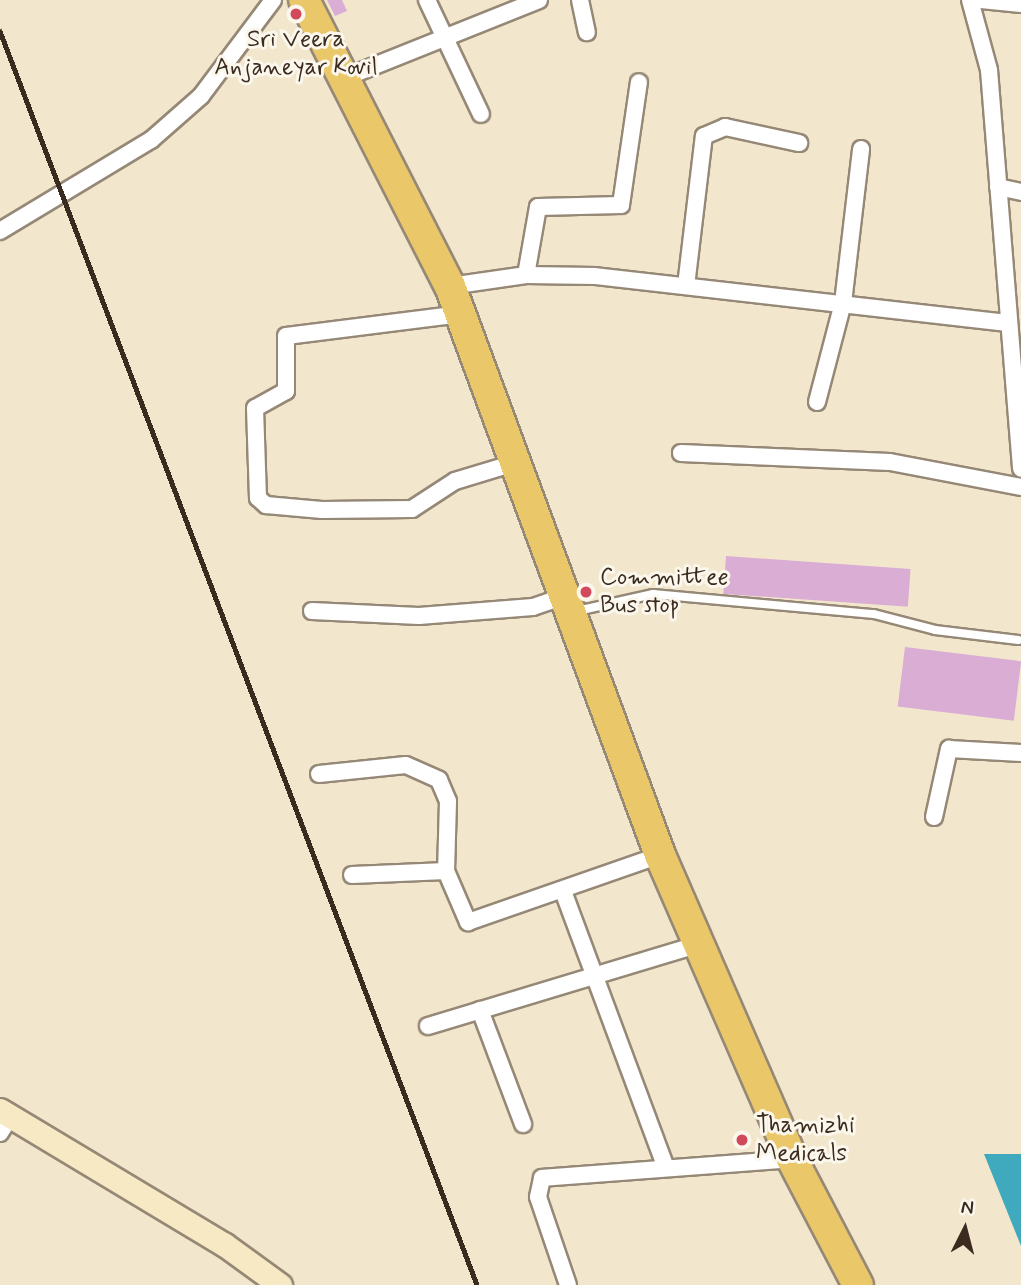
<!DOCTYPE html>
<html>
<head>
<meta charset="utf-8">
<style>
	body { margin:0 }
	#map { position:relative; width:1021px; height:1285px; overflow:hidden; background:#f2e7cd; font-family:Mynerve,sans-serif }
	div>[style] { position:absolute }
	.water>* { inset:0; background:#3fa9be }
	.building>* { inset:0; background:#daadd5; transform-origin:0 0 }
	.roads { filter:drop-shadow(2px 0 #968876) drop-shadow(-2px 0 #968876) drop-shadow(0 2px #968876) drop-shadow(0 -2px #968876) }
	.lane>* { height:8px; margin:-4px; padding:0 4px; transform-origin:4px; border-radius:4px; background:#fff }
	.street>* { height:16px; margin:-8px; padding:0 8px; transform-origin:8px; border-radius:8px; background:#fff }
	.secondary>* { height:23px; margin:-11.5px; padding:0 11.5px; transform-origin:11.5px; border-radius:11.5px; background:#f7e9c3 }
	.highway>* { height:30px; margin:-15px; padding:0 15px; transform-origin:15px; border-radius:15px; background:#eac769 }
	.rail>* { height:4.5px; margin:-2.25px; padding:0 2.25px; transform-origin:2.25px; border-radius:2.25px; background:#3b2a1e }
	.dots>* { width:19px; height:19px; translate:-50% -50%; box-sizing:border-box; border:4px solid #fbf7ec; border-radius:50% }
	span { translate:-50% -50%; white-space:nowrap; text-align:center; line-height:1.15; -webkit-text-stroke:6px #fbf7ec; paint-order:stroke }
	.poi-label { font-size:24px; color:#3b2a1e }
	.left { translate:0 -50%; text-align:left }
	.north { position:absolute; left:930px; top:1194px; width:70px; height:70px; -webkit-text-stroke:5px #fbf7ec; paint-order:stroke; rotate:6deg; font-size:19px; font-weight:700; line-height:28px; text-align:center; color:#3b2a1e }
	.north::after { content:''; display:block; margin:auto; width:24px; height:32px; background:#3b2a1e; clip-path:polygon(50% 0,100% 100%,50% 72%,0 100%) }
</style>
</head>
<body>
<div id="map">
	<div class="water">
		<i style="clip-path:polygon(984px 1154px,1021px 1154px,1021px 1246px)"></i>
	</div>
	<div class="building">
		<i style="clip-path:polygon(327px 0,342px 0,347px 11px,335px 16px)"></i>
		<i style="left:726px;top:556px;width:185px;height:38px;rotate:4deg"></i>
		<i style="left:905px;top:647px;width:117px;height:60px;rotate:7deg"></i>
	</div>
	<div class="roads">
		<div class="lane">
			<i style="left:577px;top:611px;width:78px;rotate:-12.6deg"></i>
			<i style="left:653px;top:594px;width:222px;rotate:5.2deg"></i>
			<i style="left:874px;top:614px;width:63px;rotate:14.7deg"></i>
			<i style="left:935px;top:630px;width:84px;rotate:6.9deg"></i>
		</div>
		<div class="street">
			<i style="left:427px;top:0;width:126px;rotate:64.7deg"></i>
			<i style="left:580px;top:0;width:33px;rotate:78deg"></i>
			<i style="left:970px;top:0;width:73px;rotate:74.8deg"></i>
			<i style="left:989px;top:70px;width:400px;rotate:85.4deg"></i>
			<i style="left:981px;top:0;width:40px;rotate:5.7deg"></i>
			<i style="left:344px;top:78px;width:210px;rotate:-21.8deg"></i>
			<i style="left:998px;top:187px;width:24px;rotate:12deg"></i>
			<i style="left:0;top:231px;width:176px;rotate:-31.1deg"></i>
			<i style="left:151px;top:140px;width:67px;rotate:-41.3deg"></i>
			<i style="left:201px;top:96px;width:120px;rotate:-53.1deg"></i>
			<i style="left:526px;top:275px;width:69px;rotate:-80deg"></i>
			<i style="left:538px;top:207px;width:83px;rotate:-1.4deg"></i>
			<i style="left:621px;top:205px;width:124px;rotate:-81.7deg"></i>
			<i style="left:450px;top:286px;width:77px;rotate:-8.2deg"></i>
			<i style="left:526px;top:275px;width:69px;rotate:0.8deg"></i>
			<i style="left:595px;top:276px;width:416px;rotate:6.5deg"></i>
			<i style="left:686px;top:286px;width:151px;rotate:-83.2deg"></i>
			<i style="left:704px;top:136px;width:23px;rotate:-23deg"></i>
			<i style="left:725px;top:127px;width:76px;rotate:12.2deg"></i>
			<i style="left:461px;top:314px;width:176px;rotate:172.8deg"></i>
			<i style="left:286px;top:336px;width:55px;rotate:90deg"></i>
			<i style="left:286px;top:391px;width:35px;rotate:151deg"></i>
			<i style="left:255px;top:408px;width:90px;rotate:88.1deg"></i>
			<i style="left:258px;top:498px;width:11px;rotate:41deg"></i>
			<i style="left:266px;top:505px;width:56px;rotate:5.1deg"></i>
			<i style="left:322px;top:510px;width:90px;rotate:-0.6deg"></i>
			<i style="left:412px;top:509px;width:51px;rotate:-33.1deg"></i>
			<i style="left:455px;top:481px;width:66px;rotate:-16.8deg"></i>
			<i style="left:817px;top:402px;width:102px;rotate:-75.3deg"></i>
			<i style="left:843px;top:303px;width:155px;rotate:-83.3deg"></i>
			<i style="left:681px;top:453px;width:209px;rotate:2.5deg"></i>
			<i style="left:890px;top:462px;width:133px;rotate:10.8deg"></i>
			<i style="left:312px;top:611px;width:107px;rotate:2.7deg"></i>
			<i style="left:419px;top:616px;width:114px;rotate:-4.5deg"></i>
			<i style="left:533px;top:607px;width:37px;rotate:-19deg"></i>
			<i style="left:319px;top:774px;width:87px;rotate:-5.9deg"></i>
			<i style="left:406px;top:765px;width:36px;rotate:24deg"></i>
			<i style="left:439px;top:780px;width:23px;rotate:67deg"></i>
			<i style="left:448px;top:801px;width:70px;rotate:91.6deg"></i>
			<i style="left:446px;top:871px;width:56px;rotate:66.7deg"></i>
			<i style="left:468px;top:922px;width:203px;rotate:-19.2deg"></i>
			<i style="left:934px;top:817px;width:70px;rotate:-77.6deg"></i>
			<i style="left:949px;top:749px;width:72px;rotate:3.2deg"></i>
			<i style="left:352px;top:875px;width:94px;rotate:-2.4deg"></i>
			<i style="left:563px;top:891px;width:293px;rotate:69.6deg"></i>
			<i style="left:480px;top:1010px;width:122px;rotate:69.3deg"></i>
			<i style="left:428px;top:1026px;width:287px;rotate:-16.8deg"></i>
			<i style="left:0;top:1133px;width:19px;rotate:-58deg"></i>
			<i style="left:568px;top:1285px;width:93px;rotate:-108.8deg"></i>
			<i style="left:538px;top:1197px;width:19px;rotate:-78deg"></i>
			<i style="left:542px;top:1178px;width:251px;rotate:-4.3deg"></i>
		</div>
		<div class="secondary">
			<i style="left:0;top:1110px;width:262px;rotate:31deg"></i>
			<i style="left:225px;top:1245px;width:68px;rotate:36deg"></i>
		</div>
		<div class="highway">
			<i style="left:304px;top:0;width:321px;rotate:63deg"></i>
			<i style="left:450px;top:286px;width:607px;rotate:69.74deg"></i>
			<i style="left:660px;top:855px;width:331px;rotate:66.5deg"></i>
			<i style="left:792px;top:1159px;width:142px;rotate:62.4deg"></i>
		</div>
	</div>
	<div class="rail">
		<i style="left:0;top:31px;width:1342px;rotate:69.17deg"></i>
	</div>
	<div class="dots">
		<i style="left:296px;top:14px;background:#d1495b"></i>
		<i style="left:586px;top:592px;background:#d1495b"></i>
		<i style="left:742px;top:1140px;background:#d1495b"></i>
	</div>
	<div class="poi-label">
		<span style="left:296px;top:54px">Sri Veera<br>Anjaneyar Kovil</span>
		<span class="left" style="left:600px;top:592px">Committee<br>Bus stop</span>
		<span class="left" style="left:756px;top:1140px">Thamizhi<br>Medicals</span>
	</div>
	<div class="north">N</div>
</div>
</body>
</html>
